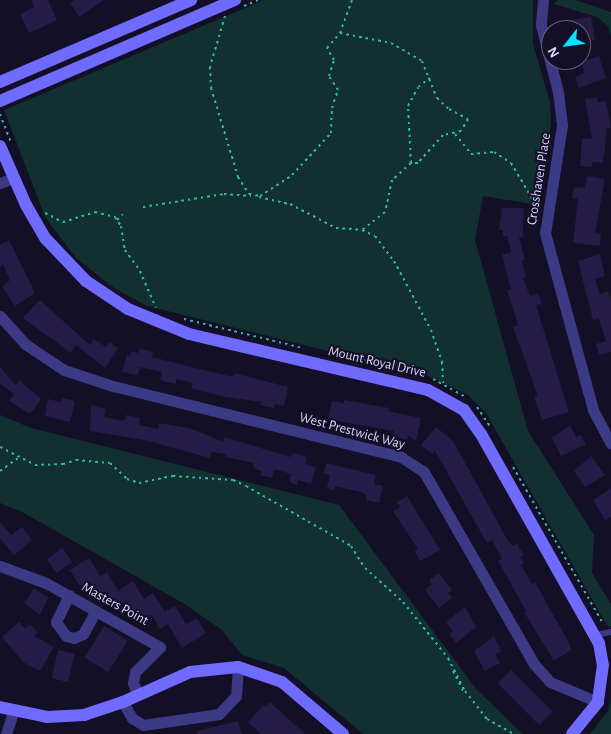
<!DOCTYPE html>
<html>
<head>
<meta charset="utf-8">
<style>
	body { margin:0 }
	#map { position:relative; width:611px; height:734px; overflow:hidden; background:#130f26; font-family:"Alegreya Sans",sans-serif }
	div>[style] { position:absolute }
	.green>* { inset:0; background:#12302f }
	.building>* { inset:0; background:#241b47; transform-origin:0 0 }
	.path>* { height:2px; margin-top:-1px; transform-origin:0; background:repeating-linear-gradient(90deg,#2fb8b0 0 2.5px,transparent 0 6.5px) }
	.lane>* { height:5.5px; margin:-2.75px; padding:0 2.75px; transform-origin:2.75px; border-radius:2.75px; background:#3d3a85 }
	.street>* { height:11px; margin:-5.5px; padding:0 5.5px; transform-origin:5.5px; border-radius:5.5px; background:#3d3a85 }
	.secondary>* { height:12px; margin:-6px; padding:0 6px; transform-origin:6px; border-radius:6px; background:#6f6bff }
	span { translate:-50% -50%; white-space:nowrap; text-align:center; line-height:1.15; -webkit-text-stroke:4px #130f26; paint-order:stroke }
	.street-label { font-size:14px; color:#d9d4ff }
	.north { position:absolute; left:541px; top:20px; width:50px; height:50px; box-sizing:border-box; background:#130f26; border:1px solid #625e7d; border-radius:50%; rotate:240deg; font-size:14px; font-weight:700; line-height:20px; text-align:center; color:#d9d4ff }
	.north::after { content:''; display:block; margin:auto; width:18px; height:22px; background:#00e5ff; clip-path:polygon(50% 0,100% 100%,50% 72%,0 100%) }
</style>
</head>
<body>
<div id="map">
	<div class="green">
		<i style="clip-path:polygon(264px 0,533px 0,533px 44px,550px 102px,551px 124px,538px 205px,483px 196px,475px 240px,528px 431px,594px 535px,592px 573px,611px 604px,611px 626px,608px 627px,486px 413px,468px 395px,426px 375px,374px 363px,358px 354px,336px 353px,147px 306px,114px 288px,76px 258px,45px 217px,4px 110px)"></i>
		<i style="clip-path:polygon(557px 0,575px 0,611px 12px,611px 37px,608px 26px,597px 17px,554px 4px)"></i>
		<i style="clip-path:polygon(0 415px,31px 428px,339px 505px,477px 690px,523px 734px,363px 734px,284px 668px,242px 655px,222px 630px,183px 603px,22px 512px,0 503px)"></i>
		<i style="clip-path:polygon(611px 699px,611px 734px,590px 734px,608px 711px)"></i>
	</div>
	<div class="building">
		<i style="clip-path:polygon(31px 0,48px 0,57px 20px,29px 33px,20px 14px,34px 7px)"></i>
		<i style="clip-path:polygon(75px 0,104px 0,79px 17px,70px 3px)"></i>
		<i style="clip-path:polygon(591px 17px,595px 40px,581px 42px,581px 30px,571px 30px,570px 20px)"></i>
		<i style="clip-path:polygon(599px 56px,606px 78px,579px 88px,575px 77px,585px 73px,581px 62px)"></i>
		<i style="clip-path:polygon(597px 97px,597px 102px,606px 101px,611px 128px,607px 128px,604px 155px,602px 163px,592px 162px,592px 167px,580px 166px,582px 138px,592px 139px,585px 99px)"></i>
		<i style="clip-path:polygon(587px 176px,605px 179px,595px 233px,601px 234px,600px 246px,573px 243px,578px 199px,572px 198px,574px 187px,585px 188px)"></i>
		<i style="clip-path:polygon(502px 208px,524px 208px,523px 237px,519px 237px,525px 260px,522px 261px,526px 277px,523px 278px,530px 296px,538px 294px,542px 304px,536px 305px,569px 412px,542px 420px,534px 397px,538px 396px,513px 327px,518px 325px,507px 290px,511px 289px,502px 255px,511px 252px,507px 236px,503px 236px,503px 230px,499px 230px)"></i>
		<i style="clip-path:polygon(9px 240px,35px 293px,15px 306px,2px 286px,10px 280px,3px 265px,0 267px,0 245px)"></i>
		<i style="clip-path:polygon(600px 254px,605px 276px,595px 279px,600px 294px,608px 291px,611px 301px,611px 352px,599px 355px,596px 344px,606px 341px,599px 319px,593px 320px,578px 261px)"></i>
		<i style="clip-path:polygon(40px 300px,90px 345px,94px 339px,106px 347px,109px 342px,118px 348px,105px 368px,76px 345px,71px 353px,23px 318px)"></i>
		<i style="clip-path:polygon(140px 348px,153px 352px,152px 357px,187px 366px,233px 377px,234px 373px,288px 387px,284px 406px,275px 404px,274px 408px,260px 405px,261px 402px,225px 397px,191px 388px,193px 383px,177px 379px,175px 384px,160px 380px,162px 372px,140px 367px,138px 375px,122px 372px,127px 354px,130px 357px,131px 351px,138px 353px)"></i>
		<i style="clip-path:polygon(0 367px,16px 385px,19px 380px,41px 399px,32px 412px,28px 413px,9px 401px,14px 394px,0 384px)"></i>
		<i style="clip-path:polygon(62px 398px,75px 401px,70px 422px,45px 416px,48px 399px,61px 402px)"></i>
		<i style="clip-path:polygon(344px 400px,389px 408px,388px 411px,421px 418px,416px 441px,408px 435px,407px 440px,393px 436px,394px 431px,328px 419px,332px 401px,344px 403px)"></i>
		<i style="clip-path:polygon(91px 405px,106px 409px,104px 417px,124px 421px,126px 415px,140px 418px,139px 425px,158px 429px,159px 423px,193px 429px,223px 442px,224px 437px,291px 457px,293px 453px,307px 457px,305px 464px,316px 467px,311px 484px,298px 480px,297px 485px,289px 482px,291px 474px,274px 469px,272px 478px,260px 475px,262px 471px,253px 468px,254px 463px,226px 457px,226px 454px,212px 452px,210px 458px,145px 440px,90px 431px)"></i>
		<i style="clip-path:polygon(570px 425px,576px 437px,581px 435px,586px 444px,561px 456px,552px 438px)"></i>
		<i style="clip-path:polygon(436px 427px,453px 441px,508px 541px,513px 546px,517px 544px,524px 555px,520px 557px,524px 563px,521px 565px,532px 584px,535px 582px,569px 643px,571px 650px,554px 661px,524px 612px,526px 611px,498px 561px,502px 559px,492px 540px,487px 543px,435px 451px,432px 454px,421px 445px)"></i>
		<i style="clip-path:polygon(591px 456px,605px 475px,585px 487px,574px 471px)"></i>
		<i style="clip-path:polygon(326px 463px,376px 475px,374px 484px,383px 486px,379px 503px,366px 500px,367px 495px,360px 492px,335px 486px,334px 490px,327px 488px,330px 475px,324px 473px)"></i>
		<i style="clip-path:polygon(611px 488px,611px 517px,605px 520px,593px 500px)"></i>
		<i style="clip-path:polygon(407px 496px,440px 550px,420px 561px,415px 551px,418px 549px,393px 511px,400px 507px,397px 502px)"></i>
		<i style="clip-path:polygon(0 522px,11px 535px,22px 527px,32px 540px,14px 555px,0 538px)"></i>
		<i style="left:62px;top:548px;width:17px;height:19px;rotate:54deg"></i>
		<i style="clip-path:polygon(89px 558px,100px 576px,107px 572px,118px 591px,133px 581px,144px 599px,153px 593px,165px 612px,175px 606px,186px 624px,197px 618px,206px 633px,182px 648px,168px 624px,160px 629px,152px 615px,139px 623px,128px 605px,118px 611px,108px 594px,99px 599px,88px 581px,80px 586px,70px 570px)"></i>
		<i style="clip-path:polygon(439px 573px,452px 590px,448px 593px,452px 598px,439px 608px,425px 590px,432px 584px,429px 580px)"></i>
		<i style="clip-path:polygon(34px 588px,48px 598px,40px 615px,24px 603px)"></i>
		<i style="clip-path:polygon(465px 607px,476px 627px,456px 643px,449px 634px,453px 631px,446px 622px)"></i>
		<i style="clip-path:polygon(19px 622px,25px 629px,30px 624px,38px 633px,34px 636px,54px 647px,40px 671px,23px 662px,2px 637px)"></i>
		<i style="left:104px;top:626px;width:28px;height:37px;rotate:32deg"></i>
		<i style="clip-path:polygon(494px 636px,501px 651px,495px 654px,500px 663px,485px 671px,474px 651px)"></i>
		<i style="left:58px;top:650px;width:17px;height:29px;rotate:13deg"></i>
		<i style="left:511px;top:670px;width:59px;height:19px;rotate:45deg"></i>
		<i style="clip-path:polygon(270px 702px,305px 734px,261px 734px,248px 722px,263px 705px,266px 707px)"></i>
		<i style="clip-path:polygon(238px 721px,242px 734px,197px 734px,197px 731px)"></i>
	</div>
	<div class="path">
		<i style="left:244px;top:6px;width:15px;rotate:-23deg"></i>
		<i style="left:225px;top:16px;width:53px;rotate:106.4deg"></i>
		<i style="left:210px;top:67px;width:21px;rotate:87deg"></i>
		<i style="left:211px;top:88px;width:93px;rotate:73.1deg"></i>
		<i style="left:238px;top:177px;width:20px;rotate:57deg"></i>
		<i style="left:249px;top:194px;width:11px;rotate:10deg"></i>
		<i style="left:260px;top:196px;width:38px;rotate:-33deg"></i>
		<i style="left:292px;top:175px;width:57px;rotate:-47.1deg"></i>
		<i style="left:331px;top:133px;width:25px;rotate:-88deg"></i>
		<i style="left:332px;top:108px;width:19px;rotate:-72deg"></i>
		<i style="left:338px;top:90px;width:17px;rotate:-123deg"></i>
		<i style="left:329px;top:76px;width:17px;rotate:-73deg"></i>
		<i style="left:334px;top:60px;width:14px;rotate:-120deg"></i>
		<i style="left:327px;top:48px;width:20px;rotate:-49deg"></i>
		<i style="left:340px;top:33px;width:35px;rotate:-70deg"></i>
		<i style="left:340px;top:33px;width:52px;rotate:11.1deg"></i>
		<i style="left:391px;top:43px;width:36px;rotate:30deg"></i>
		<i style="left:422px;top:61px;width:40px;rotate:68deg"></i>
		<i style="left:437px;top:98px;width:16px;rotate:43deg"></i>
		<i style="left:449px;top:109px;width:21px;rotate:28deg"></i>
		<i style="left:468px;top:119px;width:14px;rotate:120deg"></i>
		<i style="left:461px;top:131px;width:18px;rotate:167deg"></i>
		<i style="left:443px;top:135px;width:38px;rotate:132deg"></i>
		<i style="left:418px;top:163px;width:7px;rotate:180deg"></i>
		<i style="left:411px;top:163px;width:25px;rotate:138deg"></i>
		<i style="left:392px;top:180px;width:33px;rotate:102deg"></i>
		<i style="left:385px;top:212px;width:28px;rotate:142deg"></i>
		<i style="left:0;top:114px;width:30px;rotate:69deg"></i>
		<i style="left:455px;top:134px;width:26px;rotate:51deg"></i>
		<i style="left:471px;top:154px;width:23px;rotate:-5deg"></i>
		<i style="left:494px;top:152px;width:20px;rotate:33deg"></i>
		<i style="left:511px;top:163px;width:43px;rotate:59.3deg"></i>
		<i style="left:533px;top:200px;width:6px;rotate:18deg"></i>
		<i style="left:411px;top:163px;width:57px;rotate:-93deg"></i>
		<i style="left:408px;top:106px;width:21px;rotate:-62deg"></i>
		<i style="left:418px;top:87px;width:15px;rotate:-37deg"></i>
		<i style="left:259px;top:197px;width:32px;rotate:13deg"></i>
		<i style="left:290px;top:204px;width:52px;rotate:27.6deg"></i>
		<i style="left:336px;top:228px;width:26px;rotate:4deg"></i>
		<i style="left:362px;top:230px;width:14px;rotate:25deg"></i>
		<i style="left:375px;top:236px;width:31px;rotate:53deg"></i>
		<i style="left:394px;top:261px;width:78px;rotate:61.8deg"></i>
		<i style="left:431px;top:330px;width:34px;rotate:71deg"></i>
		<i style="left:442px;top:362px;width:21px;rotate:87deg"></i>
		<i style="left:143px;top:207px;width:82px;rotate:-9.1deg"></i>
		<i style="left:224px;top:194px;width:27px;rotate:4deg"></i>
		<i style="left:45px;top:213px;width:20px;rotate:27deg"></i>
		<i style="left:63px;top:222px;width:34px;rotate:-17deg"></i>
		<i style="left:95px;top:212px;width:21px;rotate:14deg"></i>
		<i style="left:115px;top:217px;width:11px;rotate:56deg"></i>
		<i style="left:121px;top:226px;width:24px;rotate:81deg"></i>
		<i style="left:125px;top:250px;width:26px;rotate:54deg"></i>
		<i style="left:140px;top:271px;width:40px;rotate:66.6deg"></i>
		<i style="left:117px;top:220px;width:8px;rotate:-45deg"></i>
		<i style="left:184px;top:319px;width:122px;rotate:13.7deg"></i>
		<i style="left:332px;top:355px;width:25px;rotate:2deg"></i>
		<i style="left:357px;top:356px;width:20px;rotate:27deg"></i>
		<i style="left:433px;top:379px;width:38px;rotate:29deg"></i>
		<i style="left:477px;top:407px;width:23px;rotate:56deg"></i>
		<i style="left:0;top:447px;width:39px;rotate:27deg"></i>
		<i style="left:35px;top:465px;width:28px;rotate:-2deg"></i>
		<i style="left:63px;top:464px;width:14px;rotate:-17deg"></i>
		<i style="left:76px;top:460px;width:34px;rotate:5deg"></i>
		<i style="left:110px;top:463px;width:23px;rotate:43deg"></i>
		<i style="left:127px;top:479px;width:13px;rotate:18deg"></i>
		<i style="left:139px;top:483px;width:35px;rotate:-12deg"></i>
		<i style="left:173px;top:476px;width:60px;rotate:3.8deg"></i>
		<i style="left:233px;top:480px;width:14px;rotate:25deg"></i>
		<i style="left:246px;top:486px;width:121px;rotate:29.7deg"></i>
		<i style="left:351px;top:546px;width:26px;rotate:58deg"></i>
		<i style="left:365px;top:568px;width:51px;rotate:41.8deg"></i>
		<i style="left:403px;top:602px;width:72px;rotate:51.2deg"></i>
		<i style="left:448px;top:658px;width:37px;rotate:63deg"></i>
		<i style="left:465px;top:691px;width:36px;rotate:52deg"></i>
		<i style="left:487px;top:719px;width:31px;rotate:29deg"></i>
		<i style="left:513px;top:467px;width:182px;rotate:60.1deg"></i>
		<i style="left:0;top:471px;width:22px;rotate:-36deg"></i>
		<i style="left:453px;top:671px;width:22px;rotate:63deg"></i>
	</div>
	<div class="lane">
		<i style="left:596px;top:635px;width:15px;rotate:-11deg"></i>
	</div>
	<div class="street">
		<i style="left:543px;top:0;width:25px;rotate:95deg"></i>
		<i style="left:541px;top:25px;width:69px;rotate:75.8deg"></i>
		<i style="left:558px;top:92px;width:33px;rotate:83deg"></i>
		<i style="left:562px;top:125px;width:109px;rotate:98.9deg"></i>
		<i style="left:545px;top:233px;width:183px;rotate:74.8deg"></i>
		<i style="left:593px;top:410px;width:38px;rotate:62deg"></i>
		<i style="left:0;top:183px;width:14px;rotate:-21deg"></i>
		<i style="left:0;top:316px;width:38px;rotate:48deg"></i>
		<i style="left:25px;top:344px;width:47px;rotate:33.7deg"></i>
		<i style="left:64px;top:370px;width:52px;rotate:18.1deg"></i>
		<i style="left:113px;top:386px;width:297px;rotate:13.8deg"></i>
		<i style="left:401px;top:457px;width:27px;rotate:33deg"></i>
		<i style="left:424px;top:472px;width:221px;rotate:60.2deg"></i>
		<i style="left:534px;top:664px;width:24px;rotate:48deg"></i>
		<i style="left:550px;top:682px;width:52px;rotate:22.6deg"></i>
		<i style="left:0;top:566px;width:49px;rotate:20.3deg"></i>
		<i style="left:46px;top:583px;width:131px;rotate:29.3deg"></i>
		<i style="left:160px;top:647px;width:35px;rotate:135deg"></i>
		<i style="left:135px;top:672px;width:11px;rotate:100deg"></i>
		<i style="left:133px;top:683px;width:13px;rotate:67deg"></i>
		<i style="left:69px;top:595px;width:30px;rotate:116deg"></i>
		<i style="left:56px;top:622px;width:17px;rotate:54deg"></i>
		<i style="left:66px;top:636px;width:8px;rotate:14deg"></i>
		<i style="left:74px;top:638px;width:10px;rotate:-24deg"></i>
		<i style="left:83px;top:634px;width:26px;rotate:-61deg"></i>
		<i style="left:123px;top:702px;width:18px;rotate:61deg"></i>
		<i style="left:132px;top:718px;width:13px;rotate:32deg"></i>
		<i style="left:143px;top:725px;width:77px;rotate:-8.2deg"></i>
		<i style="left:219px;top:714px;width:25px;rotate:-47deg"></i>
		<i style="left:236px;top:696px;width:29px;rotate:-86deg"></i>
		<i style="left:6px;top:734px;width:25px;rotate:-72deg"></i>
	</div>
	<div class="secondary">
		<i style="left:0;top:82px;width:208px;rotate:-23.2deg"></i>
		<i style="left:0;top:101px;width:256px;rotate:-23.3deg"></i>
		<i style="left:0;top:146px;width:64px;rotate:66.2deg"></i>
		<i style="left:26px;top:205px;width:39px;rotate:60deg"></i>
		<i style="left:46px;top:239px;width:58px;rotate:46.4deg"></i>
		<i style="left:86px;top:281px;width:50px;rotate:33.7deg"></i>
		<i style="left:128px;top:309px;width:66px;rotate:22.3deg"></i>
		<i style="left:189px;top:334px;width:245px;rotate:13.2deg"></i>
		<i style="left:428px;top:390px;width:41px;rotate:29.1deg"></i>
		<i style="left:464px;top:410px;width:29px;rotate:55deg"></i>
		<i style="left:481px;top:434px;width:240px;rotate:60.6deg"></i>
		<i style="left:599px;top:643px;width:22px;rotate:80deg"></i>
		<i style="left:603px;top:665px;width:37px;rotate:98deg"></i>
		<i style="left:598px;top:702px;width:41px;rotate:129.1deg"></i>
		<i style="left:0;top:707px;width:48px;rotate:12deg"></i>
		<i style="left:47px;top:717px;width:37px;rotate:-3deg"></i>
		<i style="left:84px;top:715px;width:41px;rotate:-18.4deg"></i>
		<i style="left:123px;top:702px;width:73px;rotate:-24.1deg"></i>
		<i style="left:190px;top:672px;width:48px;rotate:-5.9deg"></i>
		<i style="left:238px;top:667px;width:46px;rotate:18.8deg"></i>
		<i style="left:282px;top:682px;width:80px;rotate:40.4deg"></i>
	</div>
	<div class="street-label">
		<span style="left:539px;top:179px;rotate:-81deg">Crosshaven Place</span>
		<span style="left:377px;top:362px;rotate:13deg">Mount Royal Drive</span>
		<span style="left:352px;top:431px;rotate:15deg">West Prestwick Way</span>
		<span style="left:115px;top:604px;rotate:29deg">Masters Point</span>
	</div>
	<div class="north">N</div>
</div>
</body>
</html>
